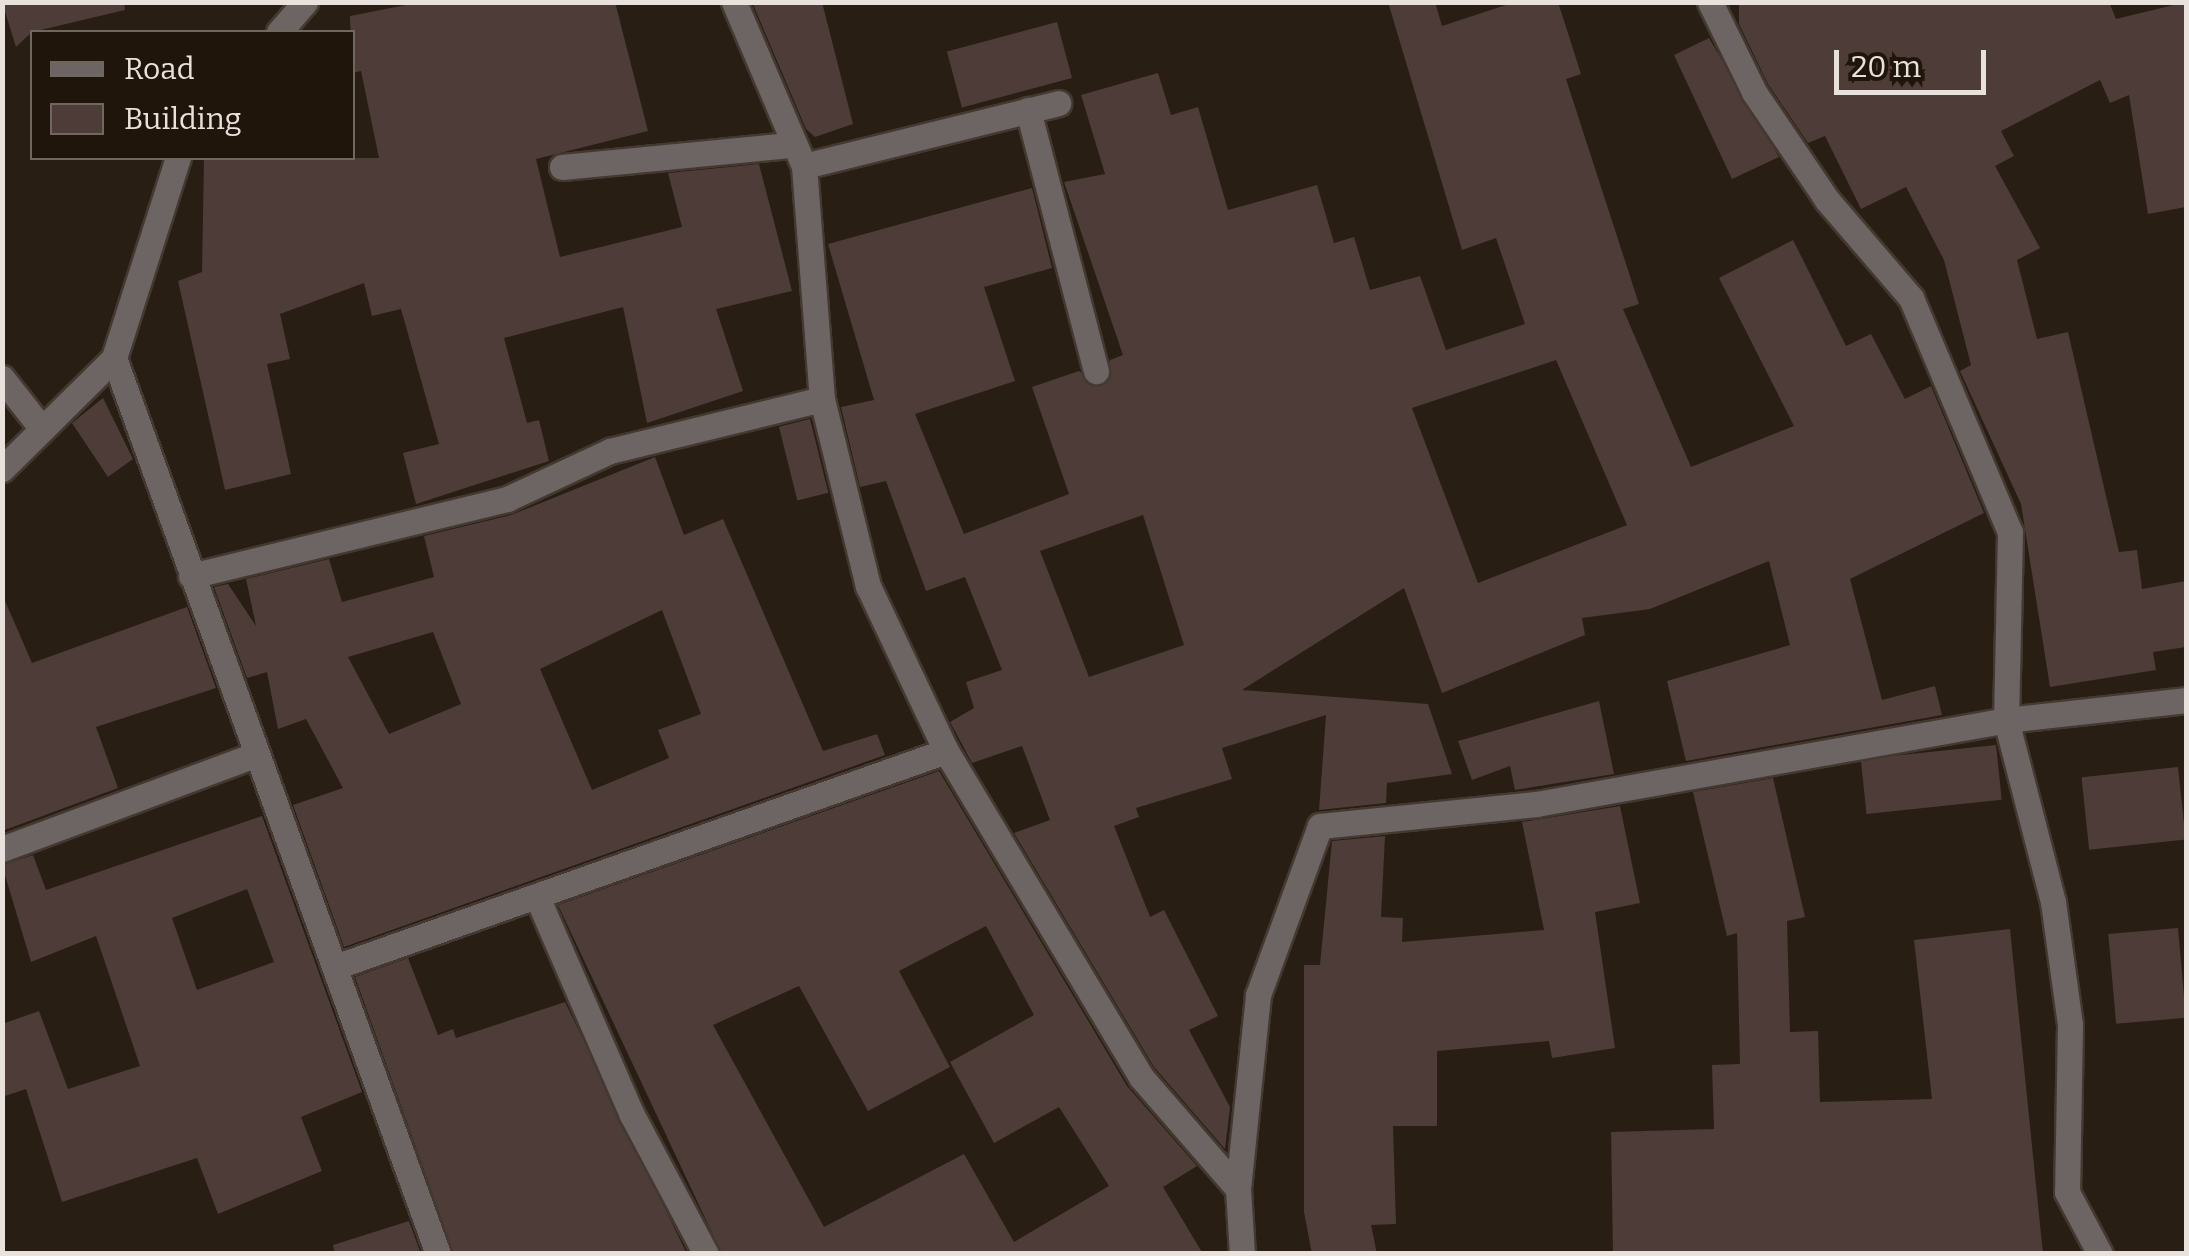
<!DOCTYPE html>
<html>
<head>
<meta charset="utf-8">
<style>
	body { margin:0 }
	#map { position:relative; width:2189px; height:1256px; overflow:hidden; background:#291e14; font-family:Bitter,serif }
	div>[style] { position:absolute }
	.building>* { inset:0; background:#4d3c37; transform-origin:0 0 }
	.roads { filter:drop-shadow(2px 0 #443930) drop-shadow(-2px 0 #443930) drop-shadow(0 2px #443930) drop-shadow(0 -2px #443930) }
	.street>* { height:25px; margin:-12.5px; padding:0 12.5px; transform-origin:12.5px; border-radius:12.5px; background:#6d6564 }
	span { translate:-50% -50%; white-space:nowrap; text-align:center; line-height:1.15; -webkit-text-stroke:8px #20150b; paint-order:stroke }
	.frame { position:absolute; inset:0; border:5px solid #e9e1db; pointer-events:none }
	.legend { position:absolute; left:30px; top:30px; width:325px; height:130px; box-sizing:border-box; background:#20150b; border:2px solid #70675e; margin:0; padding:12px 18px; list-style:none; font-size:30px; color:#e9e1db }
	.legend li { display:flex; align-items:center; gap:20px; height:50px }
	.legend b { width:50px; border:2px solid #70675e }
	.scale { position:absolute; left:1834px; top:50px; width:152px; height:45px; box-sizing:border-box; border:5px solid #e9e1db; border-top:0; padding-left:12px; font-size:30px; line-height:35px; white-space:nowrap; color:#e9e1db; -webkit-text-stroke:8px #20150b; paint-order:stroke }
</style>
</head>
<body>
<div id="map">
	<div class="building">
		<i style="clip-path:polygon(2px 2px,124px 2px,125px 10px,32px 32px,16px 47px)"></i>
		<i style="clip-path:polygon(615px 2px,648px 131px,536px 159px,560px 257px,682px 227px,668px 173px,759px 164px,792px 291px,716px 309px,743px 391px,647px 423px,623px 307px,504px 338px,527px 423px,539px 420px,549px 461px,416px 504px,403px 453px,439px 444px,401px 309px,372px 316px,364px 283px,280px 314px,290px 359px,267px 364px,291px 474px,225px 490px,178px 281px,202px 272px,204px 158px,379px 158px,361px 71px,352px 73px,350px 16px,416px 3px)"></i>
		<i style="clip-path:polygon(752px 2px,822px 2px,853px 124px,815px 137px,806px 129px)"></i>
		<i style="clip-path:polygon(evenodd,1388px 2px,1435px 2px,1442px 26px,1515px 2px,1558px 2px,1581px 74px,1566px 79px,1639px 304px,1623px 309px,1691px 467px,1794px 426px,1719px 278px,1793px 240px,1846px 346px,1871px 334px,1905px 399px,1931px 386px,1984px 513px,1850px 579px,1882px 700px,1935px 686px,1942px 715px,1686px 761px,1667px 681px,1790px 645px,1769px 561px,1650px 609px,1582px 618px,1585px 635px,1442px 693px,1404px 588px,1242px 690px,1428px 704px,1452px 774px,1387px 783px,1386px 803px,1319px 810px,1326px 715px,1222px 748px,1232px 779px,1136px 808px,1139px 817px,1114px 826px,1150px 917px,1164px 910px,1218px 1016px,1189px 1030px,1230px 1107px,1225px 1149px,1154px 1067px,1014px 833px,1050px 820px,1022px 746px,972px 763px,950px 722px,974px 708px,966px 682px,1002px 670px,965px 577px,926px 591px,886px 481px,860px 487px,841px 407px,874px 400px,828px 244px,1032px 188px,1052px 268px,984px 287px,1015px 381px,915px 414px,964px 534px,1069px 494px,1032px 387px,1079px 371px,1101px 386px,1110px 360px,1123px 355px,1064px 182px,1105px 174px,1081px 95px,1158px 73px,1171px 115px,1198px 107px,1228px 210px,1317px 185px,1334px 243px,1354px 237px,1370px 290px,1420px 276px,1446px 350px,1525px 324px,1496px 238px,1462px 250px,1388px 2px,1556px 360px,1627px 525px,1478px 583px,1412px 408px,1556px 360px,1388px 2px,1143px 515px,1184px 645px,1089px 677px,1040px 551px,1143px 515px)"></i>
		<i style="clip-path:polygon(1739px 2px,2109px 2px,2116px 19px,2186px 2px,2186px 207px,2148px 214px,2129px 95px,2110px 103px,2100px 80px,2001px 131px,2014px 156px,1995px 166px,2040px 248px,2017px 260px,2037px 339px,2068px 332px,2119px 552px,2137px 550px,2142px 589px,2186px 581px,2186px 647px,2153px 652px,2156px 670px,2050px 687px,2021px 504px,1960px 371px,1971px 365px,1944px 260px,1906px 187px,1861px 209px,1825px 136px,1808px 143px,1768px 84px,1739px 24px)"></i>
		<i style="left:1057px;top:22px;width:58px;height:114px;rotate:75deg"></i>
		<i style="clip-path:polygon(1709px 38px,1779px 157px,1732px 179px,1674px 55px)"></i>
		<i style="clip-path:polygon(103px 398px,133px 459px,108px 477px,72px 423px)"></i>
		<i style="left:810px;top:419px;width:76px;height:32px;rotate:76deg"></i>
		<i style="clip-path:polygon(evenodd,655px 457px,684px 535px,723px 519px,823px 751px,877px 734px,885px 755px,344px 947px,293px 805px,343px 788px,306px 719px,278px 729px,267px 672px,247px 678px,214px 587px,228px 584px,256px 626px,246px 579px,329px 559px,342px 602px,434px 577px,424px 536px,511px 515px,655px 457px,662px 610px,701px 714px,658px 730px,669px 758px,592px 790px,540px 669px,662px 610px,655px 457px,433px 632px,461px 704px,389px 734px,348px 657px,433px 632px)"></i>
		<i style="clip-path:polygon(2px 594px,32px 663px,187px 607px,216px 688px,96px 727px,118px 788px,2px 831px)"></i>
		<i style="clip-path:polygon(1599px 701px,1614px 774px,1515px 790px,1510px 766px,1472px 780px,1458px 741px)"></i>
		<i style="left:1996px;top:745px;width:55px;height:136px;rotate:84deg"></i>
		<i style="left:2178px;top:767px;width:73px;height:97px;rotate:84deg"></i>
		<i style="clip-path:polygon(evenodd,939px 771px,1127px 1086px,1197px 1166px,1163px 1187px,1203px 1254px,722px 1254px,558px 905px,939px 771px,986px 926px,1034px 1015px,950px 1062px,994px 1143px,1059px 1107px,1109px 1186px,1014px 1242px,964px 1154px,824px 1227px,713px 1025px,799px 986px,868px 1111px,950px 1067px,899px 971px,986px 926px)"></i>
		<i style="clip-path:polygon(1773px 778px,1805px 917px,1787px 921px,1790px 1032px,1818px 1031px,1820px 1102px,1932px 1099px,1914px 940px,2010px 929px,2043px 1254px,1613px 1254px,1611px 1132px,1714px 1129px,1712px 1065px,1740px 1064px,1737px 933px,1727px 936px,1693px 792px)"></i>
		<i style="clip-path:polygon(1620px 806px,1640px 903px,1595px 912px,1615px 1048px,1552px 1058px,1549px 1041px,1437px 1051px,1437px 1126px,1393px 1126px,1396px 1224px,1371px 1225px,1377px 1254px,1312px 1254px,1304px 1212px,1304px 965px,1320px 965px,1332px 841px,1385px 836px,1381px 917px,1403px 918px,1402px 942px,1544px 930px,1522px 822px)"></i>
		<i style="clip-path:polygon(evenodd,262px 816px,362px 1092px,301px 1117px,322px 1171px,218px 1214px,197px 1158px,62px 1202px,26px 1089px,2px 1097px,2px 1024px,39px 1011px,68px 1089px,140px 1066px,96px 936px,31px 962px,2px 865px,33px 855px,46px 890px,262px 816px,247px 889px,274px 962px,197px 990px,172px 918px,247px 889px)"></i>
		<i style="left:2178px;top:928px;width:90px;height:70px;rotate:85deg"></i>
		<i style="clip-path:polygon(408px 958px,438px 1035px,453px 1029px,456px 1038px,565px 1002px,687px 1254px,454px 1254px,355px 977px)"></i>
		<i style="clip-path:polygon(409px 1221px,421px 1254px,335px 1254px,333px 1245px)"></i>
	</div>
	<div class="roads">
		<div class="street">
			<i style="left:734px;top:2px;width:178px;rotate:66.9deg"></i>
			<i style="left:804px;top:166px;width:234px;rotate:85.6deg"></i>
			<i style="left:822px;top:399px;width:193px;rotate:76.2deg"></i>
			<i style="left:868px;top:586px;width:183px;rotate:64.7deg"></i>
			<i style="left:946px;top:751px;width:380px;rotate:59.1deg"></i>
			<i style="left:1141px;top:1077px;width:148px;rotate:49.1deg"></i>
			<i style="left:1710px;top:2px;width:100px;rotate:63.9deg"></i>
			<i style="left:1754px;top:92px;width:130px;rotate:55.9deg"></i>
			<i style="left:1827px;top:200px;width:129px;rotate:49.4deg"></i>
			<i style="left:1911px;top:298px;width:254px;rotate:67.1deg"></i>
			<i style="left:2010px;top:532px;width:188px;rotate:91.2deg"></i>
			<i style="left:2006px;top:720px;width:188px;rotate:75.5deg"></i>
			<i style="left:2053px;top:902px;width:124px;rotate:82.1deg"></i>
			<i style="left:2070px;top:1025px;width:167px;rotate:91deg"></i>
			<i style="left:2067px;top:1192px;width:70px;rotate:62deg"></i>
			<i style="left:279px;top:32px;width:40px;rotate:-49deg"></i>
			<i style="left:1028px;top:110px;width:270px;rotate:75.4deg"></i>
			<i style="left:804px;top:166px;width:262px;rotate:-13.9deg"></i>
			<i style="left:562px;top:167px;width:229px;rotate:-5.5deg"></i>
			<i style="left:114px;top:358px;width:953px;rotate:70.12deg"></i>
			<i style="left:2px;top:378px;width:65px;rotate:51.9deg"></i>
			<i style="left:2px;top:469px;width:158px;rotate:-44.7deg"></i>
			<i style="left:114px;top:358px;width:210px;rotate:-72.3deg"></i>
			<i style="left:191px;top:576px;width:325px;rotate:-13.7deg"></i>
			<i style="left:507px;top:499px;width:114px;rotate:-25deg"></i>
			<i style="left:610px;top:451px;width:218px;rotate:-13.8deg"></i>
			<i style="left:2px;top:849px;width:272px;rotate:-20.4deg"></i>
			<i style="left:538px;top:899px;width:236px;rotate:66.5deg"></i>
			<i style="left:632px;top:1115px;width:157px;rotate:62deg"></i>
			<i style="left:335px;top:967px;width:648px;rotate:-19.47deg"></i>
			<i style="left:1242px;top:1254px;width:65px;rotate:-93.5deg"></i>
			<i style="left:1238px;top:1189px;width:195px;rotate:-84.1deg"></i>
			<i style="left:1258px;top:995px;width:180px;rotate:-69.9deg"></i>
			<i style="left:1320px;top:826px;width:217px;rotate:-5.8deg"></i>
			<i style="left:1536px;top:804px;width:477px;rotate:-10.1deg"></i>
			<i style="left:2006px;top:720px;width:181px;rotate:-6.3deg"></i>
		</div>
	</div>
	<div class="frame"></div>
	<ul class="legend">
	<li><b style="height:12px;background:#6d6564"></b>Road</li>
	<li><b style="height:28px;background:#4d3c37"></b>Building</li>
	</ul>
	<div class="scale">20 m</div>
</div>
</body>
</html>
